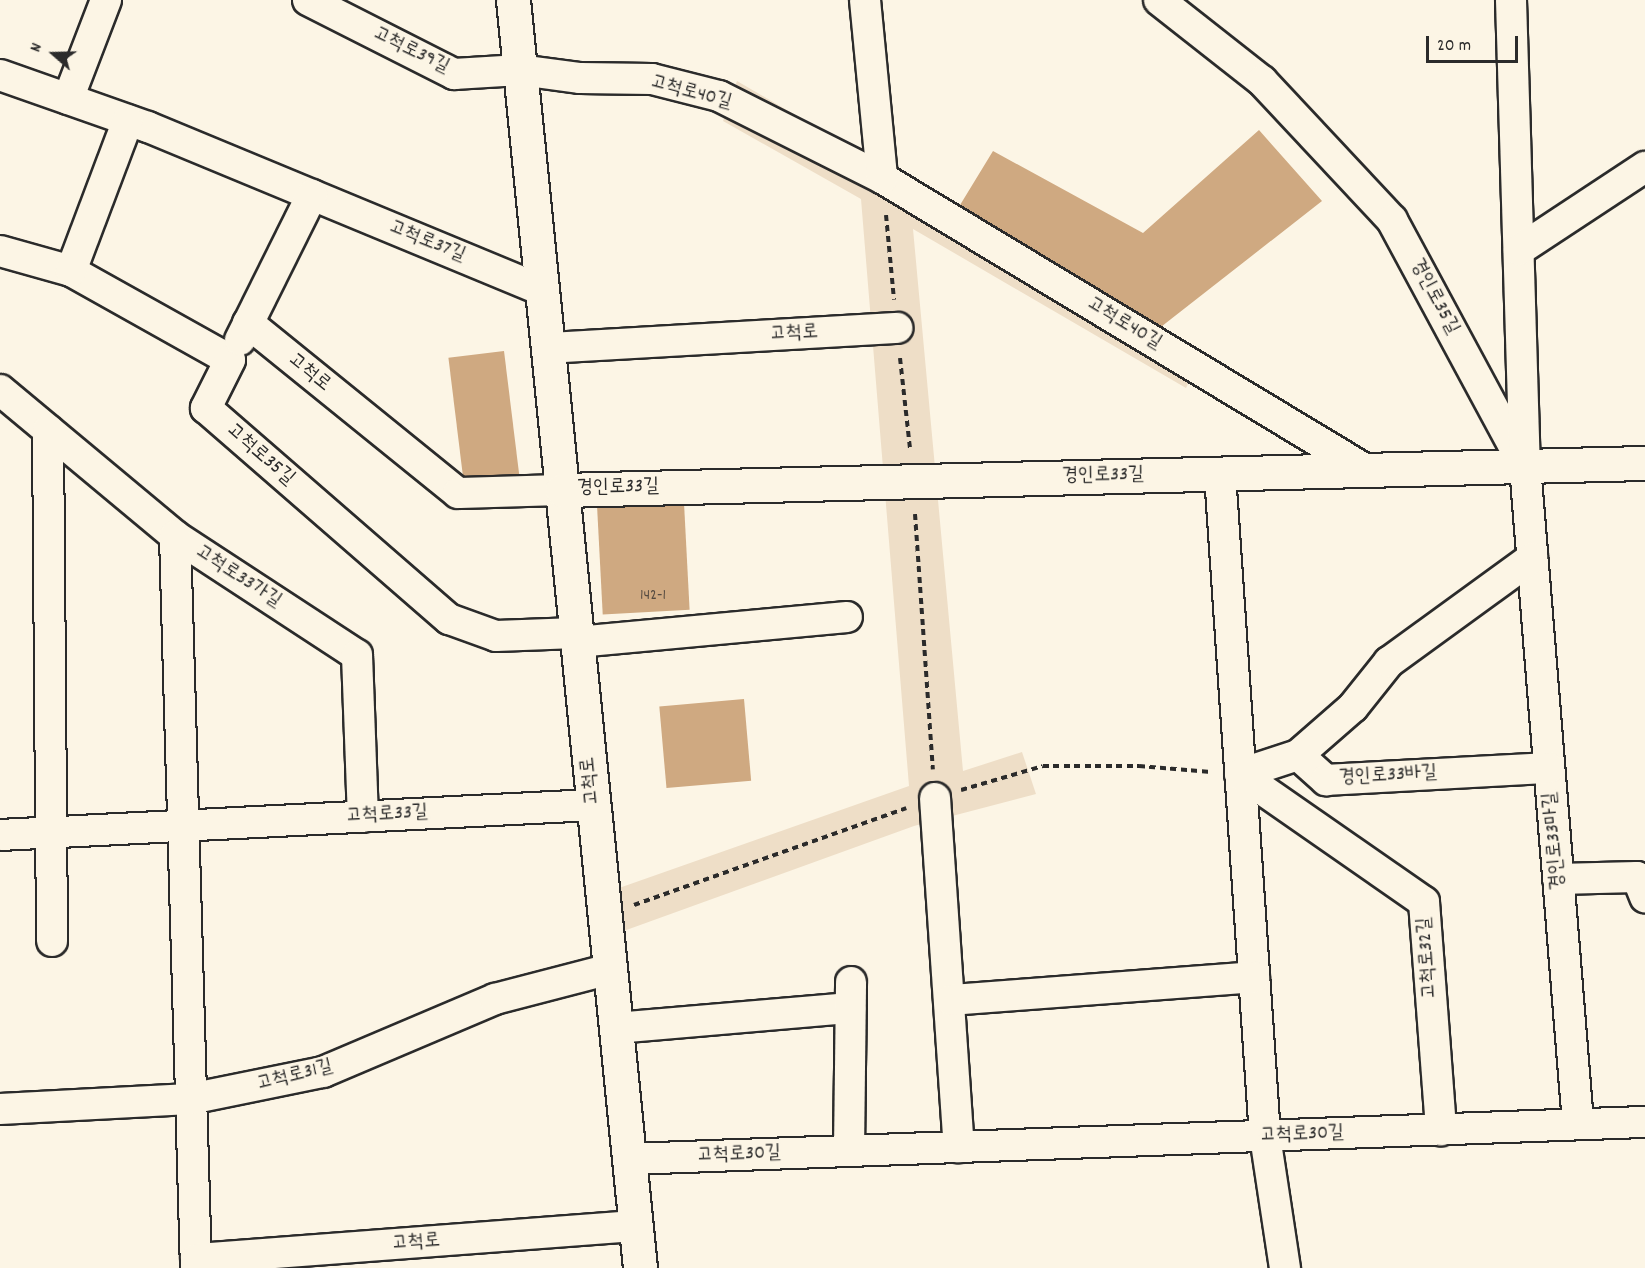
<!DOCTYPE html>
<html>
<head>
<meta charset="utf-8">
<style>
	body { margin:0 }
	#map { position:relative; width:1645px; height:1268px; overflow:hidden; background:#fcf5e5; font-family:Dekko,"Poor Story",sans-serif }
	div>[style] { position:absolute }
	.built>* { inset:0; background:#eedec7 }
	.building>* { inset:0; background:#cfa981; transform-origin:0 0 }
	.path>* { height:4px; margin-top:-2px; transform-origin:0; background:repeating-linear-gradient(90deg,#2b2b2b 0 6px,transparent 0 10.5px) }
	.roads { filter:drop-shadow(2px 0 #2b2b2b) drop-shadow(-2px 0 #2b2b2b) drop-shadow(0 2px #2b2b2b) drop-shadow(0 -2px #2b2b2b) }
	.street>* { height:30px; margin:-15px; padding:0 15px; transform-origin:15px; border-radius:15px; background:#fcf5e5 }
	.secondary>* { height:33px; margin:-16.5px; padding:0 16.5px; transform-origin:16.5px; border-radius:16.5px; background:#fcf5e5 }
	span { translate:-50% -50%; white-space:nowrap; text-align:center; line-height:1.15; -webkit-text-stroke:4.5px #fcf5e5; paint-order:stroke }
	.number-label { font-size:16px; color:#544a40 }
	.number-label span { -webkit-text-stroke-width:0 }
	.street-label { font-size:20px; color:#2b2b2b }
	.north { position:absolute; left:24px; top:24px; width:60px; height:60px; -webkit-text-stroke:4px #fcf5e5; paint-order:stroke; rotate:290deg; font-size:16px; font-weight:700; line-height:24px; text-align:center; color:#2b2b2b }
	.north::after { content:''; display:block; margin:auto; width:21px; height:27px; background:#2b2b2b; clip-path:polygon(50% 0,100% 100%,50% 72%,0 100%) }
	.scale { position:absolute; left:1426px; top:36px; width:92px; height:27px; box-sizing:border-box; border:3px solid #2b2b2b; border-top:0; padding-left:8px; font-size:18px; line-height:21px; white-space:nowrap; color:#2b2b2b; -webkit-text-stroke:4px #fcf5e5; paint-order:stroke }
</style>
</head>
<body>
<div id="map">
	<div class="built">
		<i style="clip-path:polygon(737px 81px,1203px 352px,1186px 388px,913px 229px,963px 771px,1022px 752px,1036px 794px,914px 826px,607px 937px,602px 894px,909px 786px,861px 199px,723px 121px)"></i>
	</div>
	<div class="building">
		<i style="clip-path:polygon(1259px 130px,1322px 201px,1157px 330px,957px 210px,993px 151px,1143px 233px)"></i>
		<i style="left:504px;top:351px;width:124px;height:56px;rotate:83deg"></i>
		<i style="left:684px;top:503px;width:107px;height:87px;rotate:87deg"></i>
		<i style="left:744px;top:699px;width:82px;height:85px;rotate:85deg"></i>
	</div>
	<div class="path">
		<i style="left:886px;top:215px;width:85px;rotate:84.6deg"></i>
		<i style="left:900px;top:358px;width:92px;rotate:83.7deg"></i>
		<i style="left:915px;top:514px;width:256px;rotate:86deg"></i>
		<i style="left:961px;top:790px;width:85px;rotate:-16.3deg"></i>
		<i style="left:1043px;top:766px;width:96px"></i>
		<i style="left:1139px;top:766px;width:72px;rotate:4.8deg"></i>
		<i style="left:634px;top:905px;width:289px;rotate:-19.6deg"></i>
	</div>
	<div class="roads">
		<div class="street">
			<i style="left:308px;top:0;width:164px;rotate:26.9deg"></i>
			<i style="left:454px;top:74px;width:66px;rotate:-3.5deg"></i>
			<i style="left:520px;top:70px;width:61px;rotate:7.6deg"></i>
			<i style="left:580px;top:78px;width:72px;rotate:0.8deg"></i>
			<i style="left:652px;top:79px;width:69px;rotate:14.2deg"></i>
			<i style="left:719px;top:96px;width:182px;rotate:26.7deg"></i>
			<i style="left:882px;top:178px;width:565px;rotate:31.1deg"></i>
			<i style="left:865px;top:0;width:179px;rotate:84.5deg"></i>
			<i style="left:1159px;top:0;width:131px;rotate:38.2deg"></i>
			<i style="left:1262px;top:81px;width:190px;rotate:46.9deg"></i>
			<i style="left:1392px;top:220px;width:274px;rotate:61.7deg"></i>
			<i style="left:1511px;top:0;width:466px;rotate:88.3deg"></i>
			<i style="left:1525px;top:466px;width:660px;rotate:85.39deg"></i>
			<i style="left:0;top:75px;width:157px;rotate:19.4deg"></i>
			<i style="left:148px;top:127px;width:426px;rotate:22.5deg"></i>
			<i style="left:68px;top:99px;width:106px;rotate:-69deg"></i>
			<i style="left:1519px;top:250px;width:151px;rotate:-33.4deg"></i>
			<i style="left:0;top:251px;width:74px;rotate:15.7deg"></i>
			<i style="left:71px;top:271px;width:182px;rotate:29.2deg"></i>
			<i style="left:230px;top:360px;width:54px;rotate:116.6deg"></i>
			<i style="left:206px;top:408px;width:322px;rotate:41deg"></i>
			<i style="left:449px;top:619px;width:50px;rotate:19.9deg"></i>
			<i style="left:496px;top:636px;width:80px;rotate:-2.1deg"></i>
			<i style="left:71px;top:271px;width:161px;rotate:-69.3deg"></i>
			<i style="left:248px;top:323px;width:270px;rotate:39deg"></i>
			<i style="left:458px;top:493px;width:104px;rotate:-1.7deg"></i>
			<i style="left:240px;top:340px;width:162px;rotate:-63.6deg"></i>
			<i style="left:548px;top:348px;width:350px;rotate:-3.3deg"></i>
			<i style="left:0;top:390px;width:228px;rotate:39.8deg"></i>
			<i style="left:175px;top:536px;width:217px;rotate:33.2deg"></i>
			<i style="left:357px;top:655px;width:162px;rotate:87.9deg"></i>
			<i style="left:48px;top:430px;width:511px;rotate:89.55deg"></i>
			<i style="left:1220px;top:474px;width:664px;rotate:86.11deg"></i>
			<i style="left:1265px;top:1136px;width:134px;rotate:81.4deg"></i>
			<i style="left:175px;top:536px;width:732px;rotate:88.36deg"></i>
			<i style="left:577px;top:642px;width:271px;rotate:-5.3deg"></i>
			<i style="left:1298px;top:755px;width:73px;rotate:-41.1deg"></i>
			<i style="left:1353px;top:707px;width:58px;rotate:-51.3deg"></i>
			<i style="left:1389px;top:662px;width:177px;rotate:-36deg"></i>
			<i style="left:1240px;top:774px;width:224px;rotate:34.8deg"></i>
			<i style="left:1424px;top:902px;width:229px;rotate:85.7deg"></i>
			<i style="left:1240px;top:774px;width:61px;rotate:-18.1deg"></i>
			<i style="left:1298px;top:755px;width:38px;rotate:42deg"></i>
			<i style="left:1326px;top:780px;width:223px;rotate:-3.1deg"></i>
			<i style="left:935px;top:798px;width:350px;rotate:86.1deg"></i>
			<i style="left:0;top:835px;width:594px;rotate:-2.9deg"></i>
			<i style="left:1558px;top:879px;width:79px;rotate:-1.5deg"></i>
			<i style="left:1637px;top:877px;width:22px;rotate:68deg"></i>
			<i style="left:951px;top:1000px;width:304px;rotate:-4.3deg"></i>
			<i style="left:616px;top:1028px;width:235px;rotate:-4.9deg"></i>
			<i style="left:0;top:1109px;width:190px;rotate:-3deg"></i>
			<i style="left:190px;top:1099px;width:136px;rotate:-11.5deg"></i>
			<i style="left:323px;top:1072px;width:187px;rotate:-23deg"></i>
			<i style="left:495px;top:999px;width:119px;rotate:-14.6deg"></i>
			<i style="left:849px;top:1150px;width:168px;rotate:-89.3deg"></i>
			<i style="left:629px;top:1159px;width:1017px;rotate:-2.09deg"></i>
			<i style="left:196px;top:1259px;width:441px;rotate:-4.3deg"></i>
		</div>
		<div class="secondary">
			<i style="left:513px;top:0;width:1274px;rotate:84.28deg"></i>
			<i style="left:562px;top:490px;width:1083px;rotate:-1.43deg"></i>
		</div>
	</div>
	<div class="number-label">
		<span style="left:653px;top:596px">142-1</span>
	</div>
	<div class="street-label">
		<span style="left:411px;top:51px;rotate:26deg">고척로39길</span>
		<span style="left:691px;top:93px;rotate:15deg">고척로40길</span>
		<span style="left:427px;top:242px;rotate:22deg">고척로37길</span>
		<span style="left:1434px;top:297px;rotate:62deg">경인로35길</span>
		<span style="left:1124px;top:324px;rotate:31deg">고척로40길</span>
		<span style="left:794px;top:334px;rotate:-3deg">고척로</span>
		<span style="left:309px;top:373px;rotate:39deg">고척로</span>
		<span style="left:260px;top:455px;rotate:41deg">고척로35길</span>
		<span style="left:1103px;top:476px;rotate:-1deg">경인로33길</span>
		<span style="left:618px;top:488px;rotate:-1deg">경인로33길</span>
		<span style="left:238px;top:577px;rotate:33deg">고척로33가길</span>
		<span style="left:1388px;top:776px;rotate:-3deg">경인로33바길</span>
		<span style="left:591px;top:781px;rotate:-96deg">고척로</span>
		<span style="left:387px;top:815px;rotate:-3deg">고척로33길</span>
		<span style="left:1555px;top:841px;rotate:-95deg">경인로33마길</span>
		<span style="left:1428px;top:958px;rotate:-94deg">고척로32길</span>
		<span style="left:295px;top:1076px;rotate:-14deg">고척로31길</span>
		<span style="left:1302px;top:1135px;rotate:-2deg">고척로30길</span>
		<span style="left:739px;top:1155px;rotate:-2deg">고척로30길</span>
		<span style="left:416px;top:1243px;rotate:-4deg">고척로</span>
	</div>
	<div class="north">N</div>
	<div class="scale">20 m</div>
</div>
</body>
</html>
